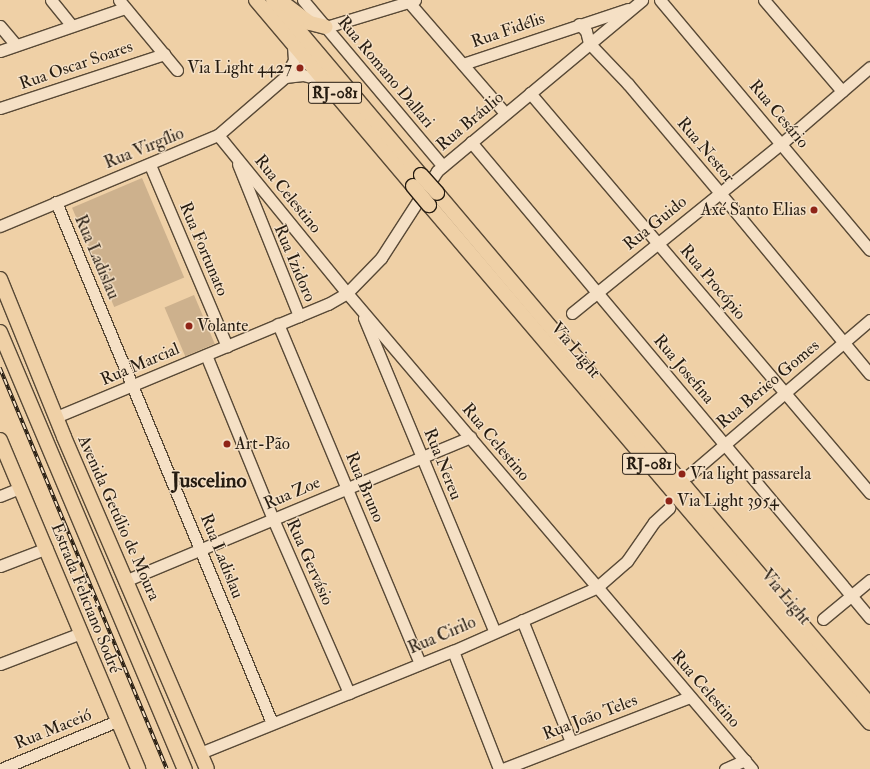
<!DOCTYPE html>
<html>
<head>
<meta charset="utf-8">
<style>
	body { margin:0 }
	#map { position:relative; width:870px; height:769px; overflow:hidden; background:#efd0a6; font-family:"IM FELL Double Pica",serif }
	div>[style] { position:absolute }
	.green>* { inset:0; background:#cdb18d; transform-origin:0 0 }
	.roads { filter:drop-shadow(1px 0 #584936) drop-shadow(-1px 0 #584936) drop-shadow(0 1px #584936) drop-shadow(0 -1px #584936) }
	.minor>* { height:11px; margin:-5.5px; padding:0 5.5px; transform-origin:5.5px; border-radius:5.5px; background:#f5e0c5 }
	.major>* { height:14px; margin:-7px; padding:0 7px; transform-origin:7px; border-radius:7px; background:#efd0a6 }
	.rail>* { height:3.5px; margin-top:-1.75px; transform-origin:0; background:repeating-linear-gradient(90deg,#f5e0c5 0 6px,#261c11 0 12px); box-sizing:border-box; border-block:1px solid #261c11 }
	.bridges { filter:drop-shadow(1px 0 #261c11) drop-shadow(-1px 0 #261c11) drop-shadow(0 1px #261c11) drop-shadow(0 -1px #261c11) }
	.major-bridge>* { height:14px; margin:-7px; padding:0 7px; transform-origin:7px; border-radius:7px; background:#efd0a6 }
	.dots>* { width:11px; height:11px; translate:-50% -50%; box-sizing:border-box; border:2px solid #f5e0c5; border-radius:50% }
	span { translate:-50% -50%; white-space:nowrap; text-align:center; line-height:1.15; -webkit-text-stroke:3px #f5e0c5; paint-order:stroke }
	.shield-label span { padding:1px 3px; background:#f5e0c5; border:1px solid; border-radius:3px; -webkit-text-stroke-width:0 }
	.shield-label { font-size:16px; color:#261c11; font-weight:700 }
	.street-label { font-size:17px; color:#261c11 }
	.poi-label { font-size:17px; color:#261c11 }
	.right { translate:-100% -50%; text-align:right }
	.left { translate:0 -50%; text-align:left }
	.district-label { font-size:21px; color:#261c11; font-weight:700 }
</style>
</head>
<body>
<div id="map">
	<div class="green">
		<i style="left:142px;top:178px;width:108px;height:76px;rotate:67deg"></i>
		<i style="left:194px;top:295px;width:53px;height:32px;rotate:67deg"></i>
	</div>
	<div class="roads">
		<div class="minor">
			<i style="left:51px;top:0;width:33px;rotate:51deg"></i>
			<i style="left:119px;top:0;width:91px;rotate:50.4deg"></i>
			<i style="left:303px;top:0;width:217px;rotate:49.9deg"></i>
			<i style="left:407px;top:0;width:150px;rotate:49.1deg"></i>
			<i style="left:660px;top:0;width:326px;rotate:50deg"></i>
			<i style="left:764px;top:0;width:120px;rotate:49.4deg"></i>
			<i style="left:579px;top:24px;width:10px;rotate:45deg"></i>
			<i style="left:586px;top:31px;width:12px;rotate:76deg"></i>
			<i style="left:589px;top:43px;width:57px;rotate:46.4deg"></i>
			<i style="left:628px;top:84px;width:143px;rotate:49.8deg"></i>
			<i style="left:720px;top:193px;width:235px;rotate:50.4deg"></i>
			<i style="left:0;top:26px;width:25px;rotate:50deg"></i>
			<i style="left:326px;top:27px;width:93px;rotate:-16.9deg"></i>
			<i style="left:0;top:51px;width:132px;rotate:-19deg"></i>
			<i style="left:463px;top:64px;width:174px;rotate:-18.4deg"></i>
			<i style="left:285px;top:77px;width:18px;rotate:-6deg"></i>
			<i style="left:303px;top:75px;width:21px;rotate:14deg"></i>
			<i style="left:530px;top:93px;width:525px;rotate:49.64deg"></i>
			<i style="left:0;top:108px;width:173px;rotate:-18.2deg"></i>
			<i style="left:218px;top:135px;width:204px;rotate:50.8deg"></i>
			<i style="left:347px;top:293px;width:625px;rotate:49.61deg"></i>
			<i style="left:471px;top:142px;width:621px;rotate:50.03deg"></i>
			<i style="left:238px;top:164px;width:164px;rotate:68.1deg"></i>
			<i style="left:150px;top:165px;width:197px;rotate:67deg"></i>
			<i style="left:56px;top:202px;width:564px;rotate:67.48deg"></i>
			<i style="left:0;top:226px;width:236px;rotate:-22.7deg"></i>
			<i style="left:218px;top:135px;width:89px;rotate:-40.9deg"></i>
			<i style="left:285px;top:77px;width:19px;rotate:-62deg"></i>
			<i style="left:294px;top:60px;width:16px;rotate:-94deg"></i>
			<i style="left:572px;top:313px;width:270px;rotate:-39deg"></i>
			<i style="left:782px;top:143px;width:116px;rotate:-40.8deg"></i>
			<i style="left:364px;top:318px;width:339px;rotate:67.4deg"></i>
			<i style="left:278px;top:324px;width:368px;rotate:67.3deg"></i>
			<i style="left:206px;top:355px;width:177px;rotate:67.8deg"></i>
			<i style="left:273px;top:519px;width:190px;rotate:66.4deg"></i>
			<i style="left:56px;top:417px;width:295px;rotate:-22.6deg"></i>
			<i style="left:328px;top:304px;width:22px;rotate:-30deg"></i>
			<i style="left:347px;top:293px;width:49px;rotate:-45.8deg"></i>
			<i style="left:381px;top:258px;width:103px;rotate:-57.2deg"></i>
			<i style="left:437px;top:171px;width:267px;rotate:-39.8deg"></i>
			<i style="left:689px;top:475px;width:238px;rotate:-40.6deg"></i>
			<i style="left:0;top:496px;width:22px;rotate:-22deg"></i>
			<i style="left:0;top:566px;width:50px;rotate:-21deg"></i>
			<i style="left:127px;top:580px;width:372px;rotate:-22.6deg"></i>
			<i style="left:823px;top:619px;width:61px;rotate:-39.7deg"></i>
			<i style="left:522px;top:620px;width:131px;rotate:68.1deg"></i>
			<i style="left:453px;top:651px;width:127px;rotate:68.7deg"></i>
			<i style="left:0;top:664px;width:87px;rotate:-20.9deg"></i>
			<i style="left:200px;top:753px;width:273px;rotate:-22deg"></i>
			<i style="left:453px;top:651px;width:156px;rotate:-23.8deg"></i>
			<i style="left:596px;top:588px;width:41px;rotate:-41.1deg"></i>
			<i style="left:627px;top:561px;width:47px;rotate:-55.3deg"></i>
			<i style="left:654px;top:522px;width:21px;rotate:-43deg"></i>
			<i style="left:1px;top:769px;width:126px;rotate:-22.5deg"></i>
			<i style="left:503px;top:769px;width:200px;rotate:-21.1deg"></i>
			<i style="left:725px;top:769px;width:22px;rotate:-24deg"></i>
		</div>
		<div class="major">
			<i style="left:256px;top:0;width:243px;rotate:49.8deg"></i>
			<i style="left:273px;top:0;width:229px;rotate:49.8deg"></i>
			<i style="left:286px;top:5px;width:30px;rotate:37deg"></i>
			<i style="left:310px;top:23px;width:16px;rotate:14deg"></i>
			<i style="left:437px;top:193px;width:671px;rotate:49.78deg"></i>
			<i style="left:429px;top:205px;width:680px;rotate:49.59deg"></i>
			<i style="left:0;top:279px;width:170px;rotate:67.9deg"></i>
			<i style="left:64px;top:437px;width:361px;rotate:66.7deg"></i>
			<i style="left:0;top:332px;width:475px;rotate:67.1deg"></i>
			<i style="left:0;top:440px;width:357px;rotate:67.2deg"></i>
		</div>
	</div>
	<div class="rail">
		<i style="left:0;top:368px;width:434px;rotate:67.4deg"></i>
	</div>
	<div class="bridges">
		<div class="major-bridge">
			<i style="left:421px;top:175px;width:24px;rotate:48deg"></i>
			<i style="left:413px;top:186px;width:25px;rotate:50deg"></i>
		</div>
	</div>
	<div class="dots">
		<i style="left:300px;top:68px;background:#8f2418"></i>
		<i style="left:814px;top:210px;background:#8f2418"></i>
		<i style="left:189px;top:326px;background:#8f2418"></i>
		<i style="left:227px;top:444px;background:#8f2418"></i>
		<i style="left:682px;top:474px;background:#8f2418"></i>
		<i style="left:669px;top:501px;background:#8f2418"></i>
	</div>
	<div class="shield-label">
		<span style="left:335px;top:93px">RJ-081</span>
		<span style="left:649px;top:464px">RJ-081</span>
	</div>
	<div class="street-label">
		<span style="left:508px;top:30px;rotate:-19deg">Rua Fidélis</span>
		<span style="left:76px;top:65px;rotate:-19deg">Rua Oscar Soares</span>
		<span style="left:386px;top:72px;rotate:50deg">Rua Romano Dallari</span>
		<span style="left:779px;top:114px;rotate:50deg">Rua Cesário</span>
		<span style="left:470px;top:121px;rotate:-40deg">Rua Bráulio</span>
		<span style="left:144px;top:148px;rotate:-22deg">Rua Virgílio</span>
		<span style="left:706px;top:150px;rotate:50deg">Rua Nestor</span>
		<span style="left:288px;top:194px;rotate:51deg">Rua Celestino</span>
		<span style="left:655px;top:223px;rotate:-39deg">Rua Guido</span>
		<span style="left:204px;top:249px;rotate:67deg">Rua Fortunato</span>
		<span style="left:97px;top:257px;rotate:67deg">Rua Ladislau</span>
		<span style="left:295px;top:263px;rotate:67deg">Rua Izidoro</span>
		<span style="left:713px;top:282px;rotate:50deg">Rua Procópio</span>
		<span style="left:576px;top:350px;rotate:50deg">Via Light</span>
		<span style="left:140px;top:364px;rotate:-23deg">Rua Marcial</span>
		<span style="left:684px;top:369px;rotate:50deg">Rua Josefina</span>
		<span style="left:768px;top:384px;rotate:-40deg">Rua Berico Gomes</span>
		<span style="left:496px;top:442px;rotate:50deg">Rua Celestino</span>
		<span style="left:443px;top:464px;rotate:68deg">Rua Nereu</span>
		<span style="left:365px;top:487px;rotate:67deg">Rua Bruno</span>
		<span style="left:292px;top:493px;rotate:-23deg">Rua Zoe</span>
		<span style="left:119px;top:518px;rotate:66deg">Avenida Getúlio de Moura</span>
		<span style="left:222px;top:556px;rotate:68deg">Rua Ladislau</span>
		<span style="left:310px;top:562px;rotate:66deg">Rua Gervásio</span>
		<span style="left:786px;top:597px;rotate:50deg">Via Light</span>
		<span style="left:86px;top:598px;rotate:68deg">Estrada Feliciano Sodré</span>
		<span style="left:442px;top:635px;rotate:-23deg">Rua Cirilo</span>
		<span style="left:706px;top:689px;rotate:49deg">Rua Celestino</span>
		<span style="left:590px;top:717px;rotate:-21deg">Rua João Teles</span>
		<span style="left:53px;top:729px;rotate:-22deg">Rua Maceió</span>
	</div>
	<div class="poi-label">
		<span class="right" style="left:292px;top:68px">Via Light 4427</span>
		<span class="right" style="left:806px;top:210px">Axé Santo Elias</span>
		<span class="left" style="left:197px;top:326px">Volante</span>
		<span class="left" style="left:235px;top:444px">Art-Pão</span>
		<span class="left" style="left:690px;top:474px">Via light passarela</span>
		<span class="left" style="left:677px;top:501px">Via Light 3954</span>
	</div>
	<div class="district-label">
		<span style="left:209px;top:481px">Juscelino</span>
	</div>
</div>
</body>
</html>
